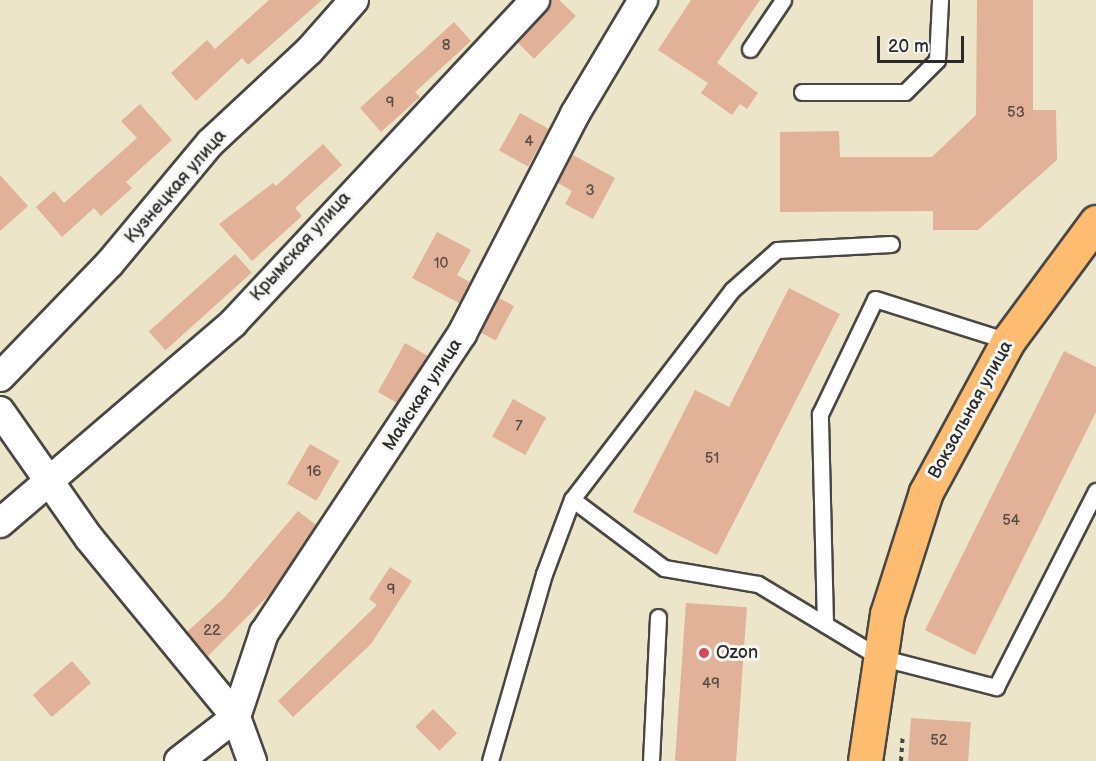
<!DOCTYPE html>
<html>
<head>
<meta charset="utf-8">
<style>
	body { margin:0 }
	#map { position:relative; width:1096px; height:761px; overflow:hidden; background:#ece5c9; font-family:"Balsamiq Sans",sans-serif }
	div>[style] { position:absolute }
	.building>* { inset:0; background:#e1b198; transform-origin:0 0 }
	.path>* { height:4px; margin-top:-2px; transform-origin:0; background:repeating-linear-gradient(90deg,#484743 0 4.5px,transparent 0 9px) }
	.roads { filter:drop-shadow(2px 0 #484743) drop-shadow(-2px 0 #484743) drop-shadow(0 2px #484743) drop-shadow(0 -2px #484743) }
	.lane>* { height:15px; margin:-7.5px; padding:0 7.5px; transform-origin:7.5px; border-radius:7.5px; background:#fff }
	.street>* { height:28px; margin:-14px; padding:0 14px; transform-origin:14px; border-radius:14px; background:#fff }
	.primary>* { height:33px; margin:-16.5px; padding:0 16.5px; transform-origin:16.5px; border-radius:16.5px; background:#fdbc70 }
	.dots>* { width:16px; height:16px; translate:-50% -50%; box-sizing:border-box; border:3px solid #f6f6f2; border-radius:50% }
	span { translate:-50% -50%; white-space:nowrap; text-align:center; line-height:1.15; -webkit-text-stroke:6px #f6f6f2; paint-order:stroke }
	.number-label { font-size:15px; color:#584c46 }
	.number-label span { -webkit-text-stroke-width:0 }
	.street-label { font-size:18px; color:#2b2b2b }
	.poi-label { font-size:18px; color:#2b2b2b }
	.left { translate:0 -50%; text-align:left }
	.scale { position:absolute; left:877px; top:36px; width:87px; height:27px; box-sizing:border-box; border:3px solid #2b2b2b; border-top:0; padding-left:8px; font-size:18px; line-height:21px; white-space:nowrap; color:#2b2b2b; -webkit-text-stroke:4px #f6f6f2; paint-order:stroke }
</style>
</head>
<body>
<div id="map">
	<div class="building">
		<i style="clip-path:polygon(269px 0,322px 0,248px 65px,242px 58px,196px 101px,171px 73px,207px 40px,215px 49px)"></i>
		<i style="clip-path:polygon(551px 0,559px 0,576px 16px,534px 59px,518px 43px)"></i>
		<i style="clip-path:polygon(691px 0,760px 0,717px 63px,758px 93px,747px 109px,740px 104px,732px 115px,701px 93px,708px 83px,658px 50px)"></i>
		<i style="clip-path:polygon(977px 0,1033px 0,1033px 110px,1056px 110px,1057px 160px,978px 230px,933px 230px,933px 211px,780px 212px,780px 132px,839px 131px,840px 157px,932px 157px,976px 115px)"></i>
		<i style="clip-path:polygon(454px 22px,471px 41px,415px 92px,420px 97px,381px 132px,360px 108px)"></i>
		<i style="clip-path:polygon(140px 104px,172px 140px,126px 182px,132px 188px,101px 216px,94px 208px,62px 237px,36px 207px,54px 191px,64px 203px,137px 138px,121px 121px)"></i>
		<i style="left:520px;top:113px;width:33px;height:43px;rotate:29deg"></i>
		<i style="clip-path:polygon(323px 144px,342px 165px,295px 208px,302px 216px,252px 261px,219px 224px,273px 183px,276px 186px)"></i>
		<i style="clip-path:polygon(573px 155px,615px 178px,593px 219px,565px 204px,572px 191px,558px 183px)"></i>
		<i style="clip-path:polygon(0 175px,28px 206px,0 231px)"></i>
		<i style="clip-path:polygon(437px 232px,471px 250px,457px 275px,470px 282px,459px 303px,412px 278px)"></i>
		<i style="left:235px;top:254px;width:25px;height:116px;rotate:48deg"></i>
		<i style="clip-path:polygon(789px 288px,840px 314px,717px 555px,633px 512px,695px 390px,729px 407px)"></i>
		<i style="left:499px;top:298px;width:17px;height:39px;rotate:28deg"></i>
		<i style="clip-path:polygon(405px 343px,428px 356px,397px 403px,378px 392px)"></i>
		<i style="clip-path:polygon(1064px 351px,1096px 367px,1096px 412px,975px 655px,925px 630px)"></i>
		<i style="left:513px;top:399px;width:38px;height:43px;rotate:29deg"></i>
		<i style="left:310px;top:444px;width:34px;height:46px;rotate:30deg"></i>
		<i style="clip-path:polygon(298px 511px,316px 525px,270px 594px,208px 656px,187px 632px,224px 598px)"></i>
		<i style="clip-path:polygon(390px 567px,412px 581px,371px 644px,293px 717px,278px 701px,377px 605px,369px 599px)"></i>
		<i style="left:686px;top:603px;width:61px;height:158px;rotate:4deg"></i>
		<i style="left:72px;top:661px;width:29px;height:52px;rotate:49deg"></i>
		<i style="left:433px;top:709px;width:34px;height:25px;rotate:45deg"></i>
		<i style="left:911px;top:718px;width:60px;height:43px;rotate:4deg"></i>
	</div>
	<div class="path">
		<i style="left:901px;top:761px;width:26px;rotate:-86deg"></i>
	</div>
	<div class="roads">
		<div class="lane">
			<i style="left:750px;top:49px;width:59px;rotate:-56deg"></i>
			<i style="left:802px;top:92px;width:103px"></i>
			<i style="left:905px;top:92px;width:45px;rotate:-45deg"></i>
			<i style="left:937px;top:60px;width:60px;rotate:-87.1deg"></i>
			<i style="left:891px;top:244px;width:114px;rotate:177deg"></i>
			<i style="left:777px;top:250px;width:60px;rotate:138.4deg"></i>
			<i style="left:732px;top:290px;width:263px;rotate:127.4deg"></i>
			<i style="left:572px;top:499px;width:115px;rotate:36.9deg"></i>
			<i style="left:664px;top:568px;width:95px;rotate:9.7deg"></i>
			<i style="left:758px;top:584px;width:141px;rotate:31.1deg"></i>
			<i style="left:879px;top:657px;width:121px;rotate:14.4deg"></i>
			<i style="left:996px;top:687px;width:220px;rotate:-63deg"></i>
			<i style="left:825px;top:624px;width:210px;rotate:-91.4deg"></i>
			<i style="left:820px;top:414px;width:127px;rotate:-64.4deg"></i>
			<i style="left:875px;top:299px;width:139px;rotate:17.5deg"></i>
			<i style="left:490px;top:761px;width:195px;rotate:-73.9deg"></i>
			<i style="left:544px;top:574px;width:80px;rotate:-69.5deg"></i>
			<i style="left:651px;top:761px;width:144px;rotate:-87.2deg"></i>
		</div>
		<div class="street">
			<i style="left:0;top:377px;width:158px;rotate:-46deg"></i>
			<i style="left:110px;top:263px;width:156px;rotate:-50.2deg"></i>
			<i style="left:210px;top:143px;width:135px;rotate:-42.9deg"></i>
			<i style="left:309px;top:51px;width:68px;rotate:-48.6deg"></i>
			<i style="left:0;top:411px;width:155px;rotate:55deg"></i>
			<i style="left:89px;top:538px;width:232px;rotate:50.6deg"></i>
			<i style="left:236px;top:717px;width:47px;rotate:70deg"></i>
			<i style="left:0;top:523px;width:307px;rotate:-40.6deg"></i>
			<i style="left:233px;top:323px;width:442px;rotate:-46.9deg"></i>
			<i style="left:179px;top:761px;width:72px;rotate:-37.7deg"></i>
			<i style="left:236px;top:717px;width:89px;rotate:-71.6deg"></i>
			<i style="left:264px;top:633px;width:359px;rotate:-56.5deg"></i>
			<i style="left:462px;top:334px;width:247px;rotate:-62.8deg"></i>
			<i style="left:575px;top:114px;width:133px;rotate:-59.2deg"></i>
		</div>
		<div class="primary">
			<i style="left:865px;top:761px;width:149px;rotate:-81.5deg"></i>
			<i style="left:887px;top:614px;width:128px;rotate:-72.3deg"></i>
			<i style="left:926px;top:492px;width:172px;rotate:-61.5deg"></i>
			<i style="left:1008px;top:341px;width:148px;rotate:-53.5deg"></i>
		</div>
	</div>
	<div class="dots">
		<i style="left:704px;top:653px;background:#d1495b"></i>
	</div>
	<div class="number-label">
		<span style="left:446px;top:46px">8</span>
		<span style="left:390px;top:103px">9</span>
		<span style="left:1016px;top:113px">53</span>
		<span style="left:529px;top:142px">4</span>
		<span style="left:590px;top:191px">3</span>
		<span style="left:441px;top:264px">10</span>
		<span style="left:519px;top:427px">7</span>
		<span style="left:712px;top:459px">51</span>
		<span style="left:314px;top:472px">16</span>
		<span style="left:1011px;top:521px">54</span>
		<span style="left:391px;top:590px">9</span>
		<span style="left:212px;top:631px">22</span>
		<span style="left:711px;top:684px">49</span>
		<span style="left:939px;top:741px">52</span>
	</div>
	<div class="street-label">
		<span style="left:176px;top:187px;rotate:-49deg">Кузнецкая улица</span>
		<span style="left:301px;top:247px;rotate:-48deg">Крымская улица</span>
		<span style="left:423px;top:395px;rotate:-57deg">Майская улица</span>
		<span style="left:971px;top:410px;rotate:-61deg">Вокзальная улица</span>
	</div>
	<div class="poi-label">
		<span class="left" style="left:716px;top:653px">Ozon</span>
	</div>
	<div class="scale">20 m</div>
</div>
</body>
</html>
